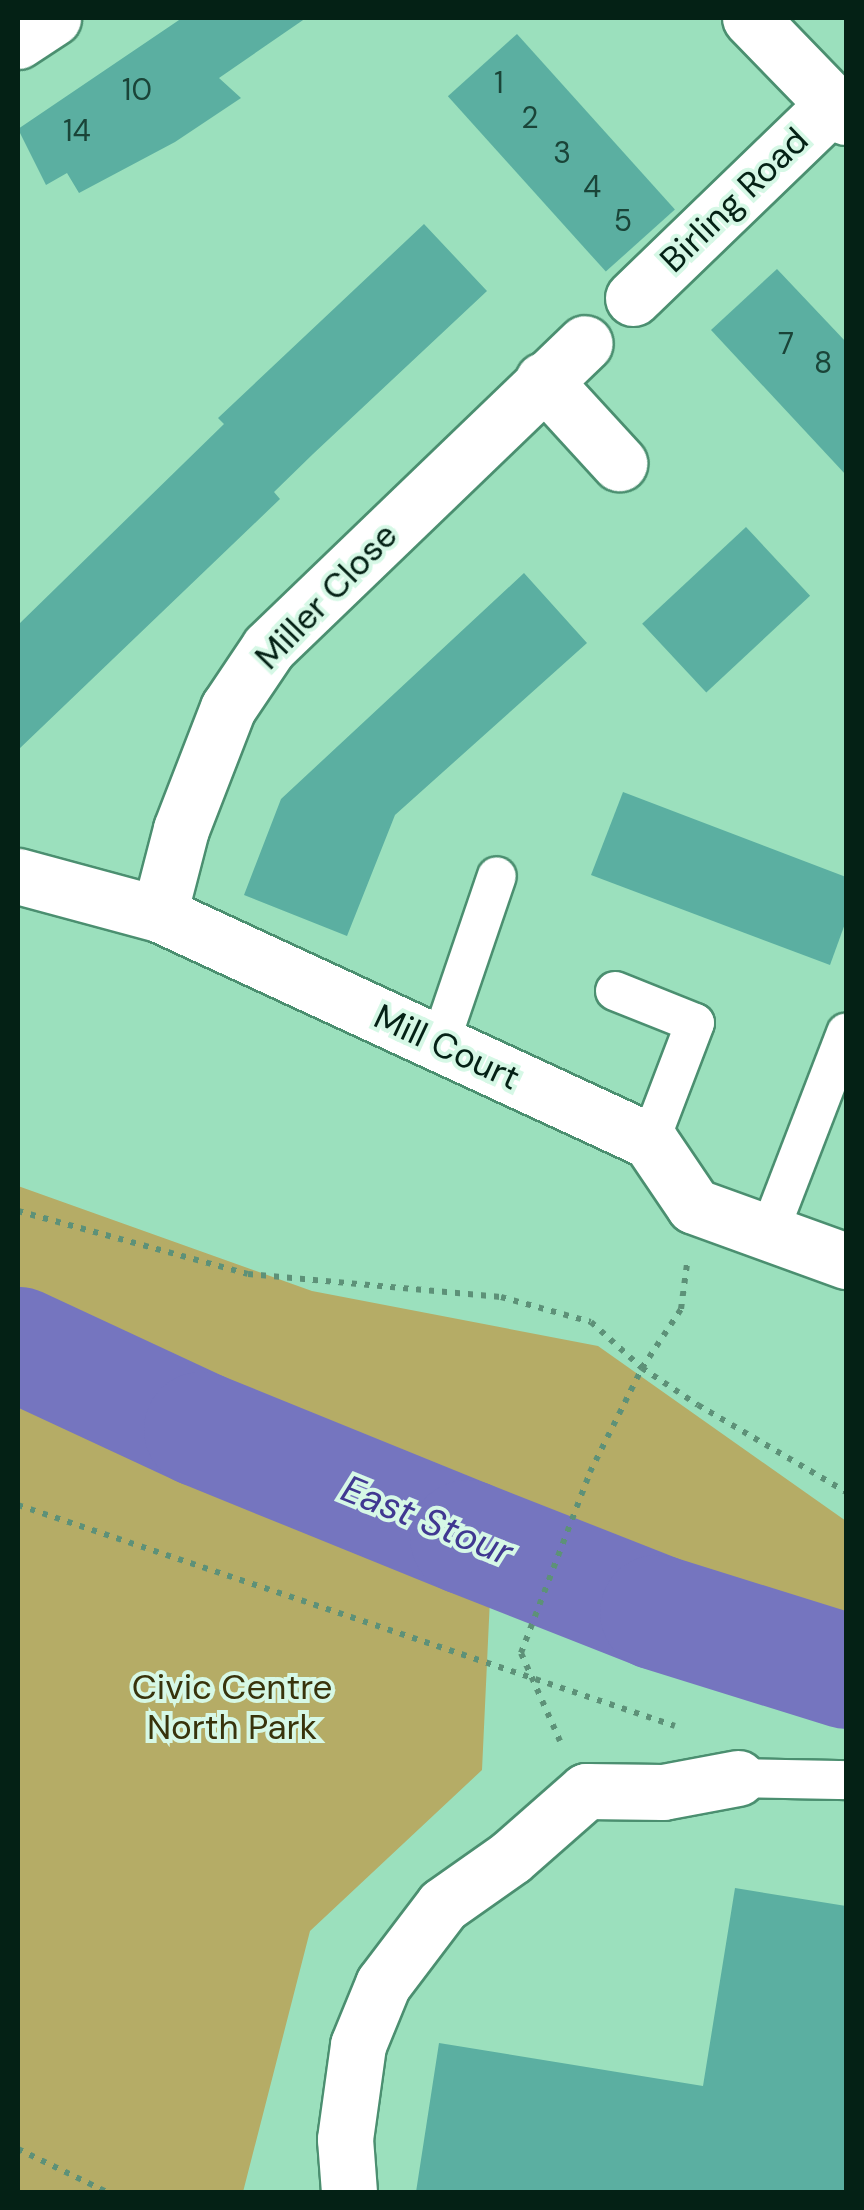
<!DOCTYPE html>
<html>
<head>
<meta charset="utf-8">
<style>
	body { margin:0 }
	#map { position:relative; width:864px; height:2210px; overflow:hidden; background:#9be0bd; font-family:"DM Sans",sans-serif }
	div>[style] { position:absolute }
	.green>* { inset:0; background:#b5ac66 }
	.river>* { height:115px; margin:-57.5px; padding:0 57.5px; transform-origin:57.5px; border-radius:57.5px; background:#7575bf }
	.building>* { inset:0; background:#5bafa1; transform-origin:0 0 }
	.path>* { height:6px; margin-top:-3px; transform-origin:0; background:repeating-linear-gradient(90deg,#5d9178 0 5px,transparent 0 13px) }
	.roads { filter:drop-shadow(2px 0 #4b8f70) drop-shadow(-2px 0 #4b8f70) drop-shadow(0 2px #4b8f70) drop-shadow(0 -2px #4b8f70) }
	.lane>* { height:38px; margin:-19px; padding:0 19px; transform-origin:19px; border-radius:19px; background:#fff }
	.street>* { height:55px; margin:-27.5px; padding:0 27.5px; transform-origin:27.5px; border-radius:27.5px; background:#fff }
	span { translate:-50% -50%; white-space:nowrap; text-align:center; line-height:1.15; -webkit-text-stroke:8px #d6f8e6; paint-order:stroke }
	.number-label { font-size:30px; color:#1a4438 }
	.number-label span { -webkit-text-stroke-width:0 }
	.street-label { font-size:35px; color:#042115 }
	.park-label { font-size:35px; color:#38330c }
	.water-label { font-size:38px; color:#403891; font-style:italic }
	.frame { position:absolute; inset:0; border:20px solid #042115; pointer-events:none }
</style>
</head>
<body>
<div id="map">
	<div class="green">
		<i style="clip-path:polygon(18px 1186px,312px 1291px,598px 1346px,846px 1521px,846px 1664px,657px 1612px,18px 1346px)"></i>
		<i style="clip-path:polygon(18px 1390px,491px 1577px,482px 1770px,310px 1931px,243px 2192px,18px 2192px)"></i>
	</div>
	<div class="river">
		<i style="left:18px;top:1344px;width:202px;rotate:24.9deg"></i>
		<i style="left:201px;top:1429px;width:287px;rotate:22.1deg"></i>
		<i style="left:467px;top:1537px;width:204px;rotate:21.5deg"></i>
		<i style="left:657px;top:1612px;width:198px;rotate:17.3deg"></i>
	</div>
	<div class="building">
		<i style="clip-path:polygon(182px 18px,306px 18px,219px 78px,241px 98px,175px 142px,79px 193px,67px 173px,46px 185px,18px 129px)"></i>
		<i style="left:517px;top:34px;width:236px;height:93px;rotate:48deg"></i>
		<i style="clip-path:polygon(424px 224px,487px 291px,313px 454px,274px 492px,280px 499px,18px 750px,18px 625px,224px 424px,218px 418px)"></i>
		<i style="clip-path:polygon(777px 269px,846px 342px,846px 475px,711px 330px)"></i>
		<i style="left:746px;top:527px;width:94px;height:142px;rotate:47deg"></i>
		<i style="clip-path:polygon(524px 573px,587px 643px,395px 815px,347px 936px,244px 895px,281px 799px)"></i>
		<i style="clip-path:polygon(623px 792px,846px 877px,846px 921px,830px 965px,591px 875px)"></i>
		<i style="clip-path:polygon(735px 1888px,846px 1906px,846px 2192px,416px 2192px,439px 2043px,703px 2086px)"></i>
	</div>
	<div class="path">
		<i style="left:18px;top:1211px;width:238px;rotate:15.3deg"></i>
		<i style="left:248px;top:1274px;width:254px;rotate:5.2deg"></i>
		<i style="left:501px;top:1297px;width:93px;rotate:15.5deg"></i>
		<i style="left:591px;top:1322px;width:69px;rotate:42deg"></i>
		<i style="left:642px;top:1368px;width:67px;rotate:33.5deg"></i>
		<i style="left:698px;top:1405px;width:172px;rotate:30.4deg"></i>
		<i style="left:18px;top:1505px;width:693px;rotate:18.59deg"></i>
		<i style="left:560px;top:1741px;width:96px;rotate:-113.9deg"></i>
		<i style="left:521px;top:1653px;width:194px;rotate:-69.1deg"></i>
		<i style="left:590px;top:1472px;width:116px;rotate:-63.4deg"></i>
		<i style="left:642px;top:1368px;width:71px;rotate:-56.5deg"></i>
		<i style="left:681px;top:1309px;width:45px;rotate:-82.4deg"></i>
		<i style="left:18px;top:2149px;width:99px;rotate:25.8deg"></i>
	</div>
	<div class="roads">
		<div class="lane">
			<i style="left:615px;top:991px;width:86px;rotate:21.8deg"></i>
			<i style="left:695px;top:1023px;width:126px;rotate:110.9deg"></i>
			<i style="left:440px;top:1043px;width:176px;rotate:-71.2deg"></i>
			<i style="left:768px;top:1235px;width:217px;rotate:-68.9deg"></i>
			<i style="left:738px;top:1778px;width:108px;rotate:1.1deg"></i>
		</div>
		<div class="street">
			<i style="left:750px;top:18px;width:138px;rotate:45.9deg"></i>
			<i style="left:18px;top:41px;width:42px;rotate:-33.3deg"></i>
			<i style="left:633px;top:298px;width:282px;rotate:-44deg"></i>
			<i style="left:543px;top:380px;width:113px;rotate:47.5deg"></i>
			<i style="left:18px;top:876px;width:146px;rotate:15.1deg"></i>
			<i style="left:159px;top:914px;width:541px;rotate:24.81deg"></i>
			<i style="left:650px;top:1141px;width:78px;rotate:55.9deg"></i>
			<i style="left:694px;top:1206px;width:162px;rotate:19.9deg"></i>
			<i style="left:159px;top:914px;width:88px;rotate:-75.5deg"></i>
			<i style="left:181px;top:829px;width:130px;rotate:-68.8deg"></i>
			<i style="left:228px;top:708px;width:73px;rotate:-56.1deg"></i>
			<i style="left:269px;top:647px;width:438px;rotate:-43.9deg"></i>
			<i style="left:349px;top:2192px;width:53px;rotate:-94.3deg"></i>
			<i style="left:345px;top:2139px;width:95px;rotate:-82.1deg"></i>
			<i style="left:358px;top:2045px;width:66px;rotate:-67.7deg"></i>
			<i style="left:383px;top:1984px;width:99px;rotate:-52.8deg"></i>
			<i style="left:443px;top:1905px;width:83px;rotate:-35.2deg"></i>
			<i style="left:511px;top:1857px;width:100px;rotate:-41.3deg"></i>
			<i style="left:586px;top:1791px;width:77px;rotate:0.7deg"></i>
			<i style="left:663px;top:1792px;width:76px;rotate:-10.6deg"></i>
		</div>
	</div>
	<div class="number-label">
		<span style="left:499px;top:83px">1</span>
		<span style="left:137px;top:90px">10</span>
		<span style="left:530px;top:118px">2</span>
		<span style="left:77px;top:131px">14</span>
		<span style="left:562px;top:153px">3</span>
		<span style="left:592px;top:187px">4</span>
		<span style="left:623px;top:221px">5</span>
		<span style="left:786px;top:344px">7</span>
		<span style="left:823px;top:363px">8</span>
	</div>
	<div class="street-label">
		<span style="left:734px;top:200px;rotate:-44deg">Birling Road</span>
		<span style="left:326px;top:596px;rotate:-46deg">Miller Close</span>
		<span style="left:447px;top:1047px;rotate:25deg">Mill Court</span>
	</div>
	<div class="park-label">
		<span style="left:232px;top:1707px">Civic Centre<br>North Park</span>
	</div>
	<div class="water-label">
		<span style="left:427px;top:1521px;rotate:22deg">East Stour</span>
	</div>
	<div class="frame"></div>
</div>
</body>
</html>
